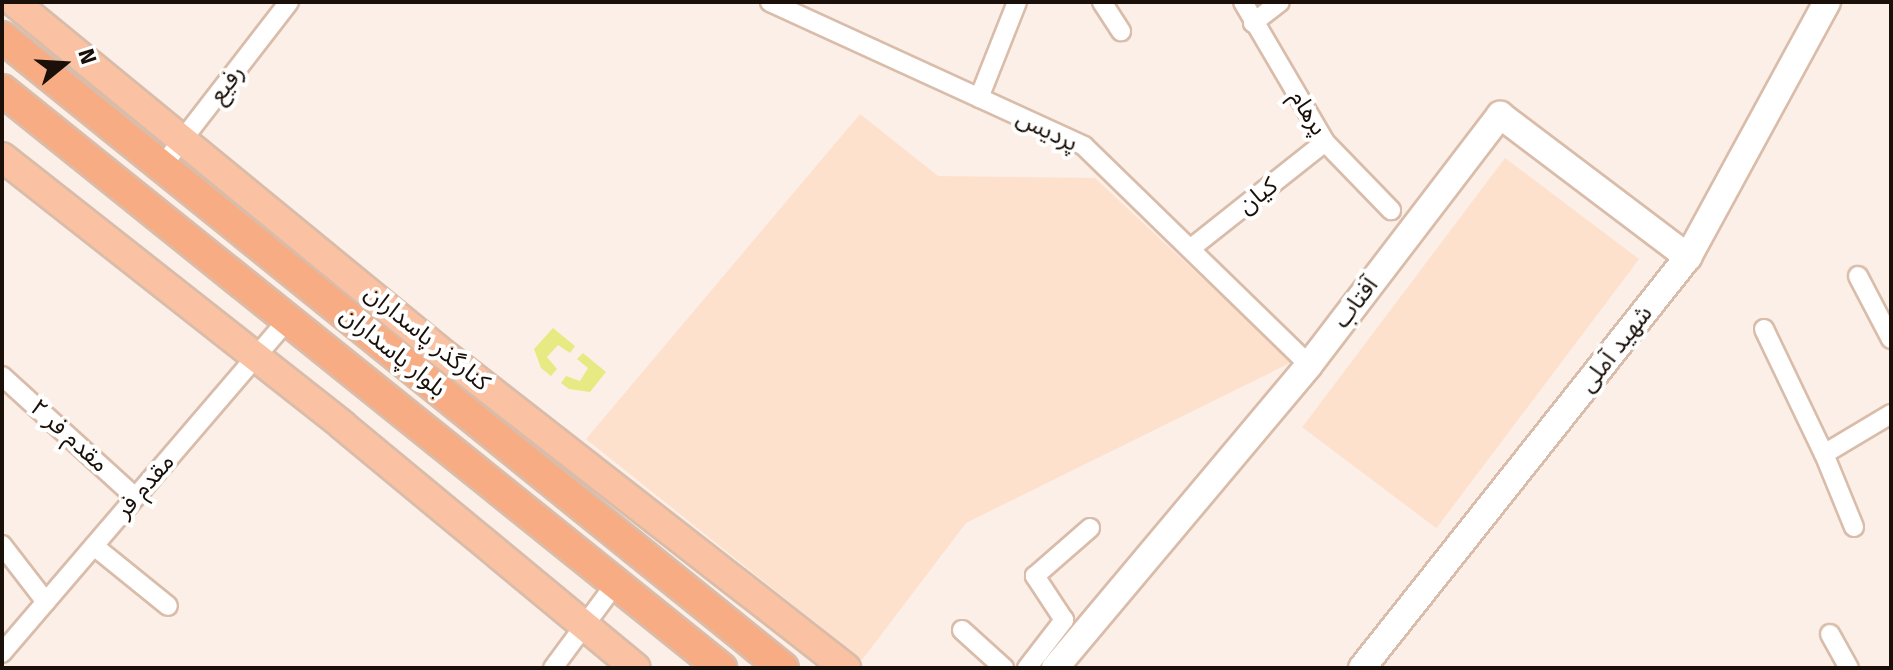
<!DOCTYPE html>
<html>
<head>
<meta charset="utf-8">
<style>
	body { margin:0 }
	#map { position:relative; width:1893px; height:670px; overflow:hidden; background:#fbefe7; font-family:"Fira Sans","Noto Sans Arabic",sans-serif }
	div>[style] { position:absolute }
	.built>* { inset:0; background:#fee1cd; transform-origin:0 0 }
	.green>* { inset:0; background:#e7ea83 }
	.roads { filter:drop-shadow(2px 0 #d9bca9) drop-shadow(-2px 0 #d9bca9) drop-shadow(0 2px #d9bca9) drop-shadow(0 -2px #d9bca9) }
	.minor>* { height:18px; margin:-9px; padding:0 9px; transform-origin:9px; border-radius:9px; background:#fff }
	.secondary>* { height:26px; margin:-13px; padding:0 13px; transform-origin:13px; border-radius:13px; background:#fff }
	.primary>* { height:28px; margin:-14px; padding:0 14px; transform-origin:14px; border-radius:14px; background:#fac1a2 }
	.trunk>* { height:30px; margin:-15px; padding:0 15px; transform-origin:15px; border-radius:15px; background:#f8ac83 }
	span { translate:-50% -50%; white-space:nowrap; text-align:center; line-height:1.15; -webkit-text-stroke:8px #fff; paint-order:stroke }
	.street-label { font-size:24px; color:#1a1009 }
	.frame { position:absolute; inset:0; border:4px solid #1a1009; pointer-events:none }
	.north { position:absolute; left:24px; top:24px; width:80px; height:80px; -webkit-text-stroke:6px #fff; paint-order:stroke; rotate:72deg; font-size:22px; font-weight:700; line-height:32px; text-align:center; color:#1a1009 }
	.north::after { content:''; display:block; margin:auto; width:28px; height:36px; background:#1a1009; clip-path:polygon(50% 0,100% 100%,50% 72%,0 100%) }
</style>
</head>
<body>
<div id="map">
	<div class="built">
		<i style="clip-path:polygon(860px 114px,938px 176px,1095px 178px,1292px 362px,966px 523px,862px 660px,586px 439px)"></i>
		<i style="left:1505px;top:158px;width:168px;height:337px;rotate:37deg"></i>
	</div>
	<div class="green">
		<i style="clip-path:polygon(553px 328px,575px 346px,570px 353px,558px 345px,547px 357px,557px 369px,551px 376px,541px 368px,534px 349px)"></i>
		<i style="clip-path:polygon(583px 353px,606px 372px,590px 392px,569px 389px,561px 383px,566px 376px,580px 381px,588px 368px,577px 359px)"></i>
	</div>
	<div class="roads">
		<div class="minor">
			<i style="left:770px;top:2px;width:345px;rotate:24.6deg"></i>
			<i style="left:1084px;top:146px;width:314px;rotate:44.2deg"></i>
			<i style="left:1102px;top:2px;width:35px;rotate:57deg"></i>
			<i style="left:1243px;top:2px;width:162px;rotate:59.6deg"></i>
			<i style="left:1325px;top:142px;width:95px;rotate:45.9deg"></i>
			<i style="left:1253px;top:23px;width:34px;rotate:-38deg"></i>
			<i style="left:979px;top:98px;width:103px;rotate:-68.4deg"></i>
			<i style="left:163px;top:165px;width:206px;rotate:-52.3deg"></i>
			<i style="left:1190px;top:249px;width:172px;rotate:-38.4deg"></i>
			<i style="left:1858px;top:276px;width:71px;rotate:62.4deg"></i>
			<i style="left:1764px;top:329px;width:139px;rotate:64.4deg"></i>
			<i style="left:2px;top:376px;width:180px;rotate:42.3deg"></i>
			<i style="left:1854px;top:527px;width:79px;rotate:-112.3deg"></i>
			<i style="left:1824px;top:454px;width:78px;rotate:-30.8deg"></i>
			<i style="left:2px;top:545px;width:72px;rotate:52.3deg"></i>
			<i style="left:94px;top:546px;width:95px;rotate:39deg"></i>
			<i style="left:962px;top:630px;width:57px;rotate:42.1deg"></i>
			<i style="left:1830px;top:634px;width:39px;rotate:61deg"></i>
			<i style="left:2px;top:653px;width:440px;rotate:-49.4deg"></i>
			<i style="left:553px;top:668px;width:106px;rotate:-53.5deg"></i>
			<i style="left:1027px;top:668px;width:61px;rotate:-52.4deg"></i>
			<i style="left:1064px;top:620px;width:53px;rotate:-123.4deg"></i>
			<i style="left:1035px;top:576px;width:73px;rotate:-41.1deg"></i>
		</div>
		<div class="secondary">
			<i style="left:1055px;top:668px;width:395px;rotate:-50deg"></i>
			<i style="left:1309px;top:365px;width:315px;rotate:-52.6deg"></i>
			<i style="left:1500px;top:115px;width:236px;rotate:37.1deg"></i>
			<i style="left:1362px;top:668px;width:525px;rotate:-51.58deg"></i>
			<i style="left:1688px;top:257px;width:290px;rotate:-61.4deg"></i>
		</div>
		<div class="primary">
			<i style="left:14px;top:2px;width:547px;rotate:39.36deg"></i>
			<i style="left:437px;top:349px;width:519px;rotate:37.95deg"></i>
			<i style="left:2px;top:157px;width:433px;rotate:38.2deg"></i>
			<i style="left:342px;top:425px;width:381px;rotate:39.6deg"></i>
		</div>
		<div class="trunk">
			<i style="left:2px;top:37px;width:1004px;rotate:38.94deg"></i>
			<i style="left:2px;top:90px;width:923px;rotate:38.8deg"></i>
		</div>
	</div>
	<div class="street-label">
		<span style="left:227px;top:84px;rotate:-52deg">رفیع</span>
		<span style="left:1308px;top:113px;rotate:58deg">پرهام</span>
		<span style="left:1047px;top:131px;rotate:26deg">پردیس</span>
		<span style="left:1258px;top:196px;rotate:-38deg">کیان</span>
		<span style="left:1356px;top:303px;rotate:-53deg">آفتاب</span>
		<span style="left:427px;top:338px;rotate:39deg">کنارگذر پاسداران</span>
		<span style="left:1616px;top:349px;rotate:-52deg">شهید آملی</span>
		<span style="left:393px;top:352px;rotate:39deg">بلوار پاسداران</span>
		<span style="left:69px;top:436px;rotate:42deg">مقدم فر ۲</span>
		<span style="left:145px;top:486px;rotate:-49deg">مقدم فر</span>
	</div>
	<div class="frame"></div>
	<div class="north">N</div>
</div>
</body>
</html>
